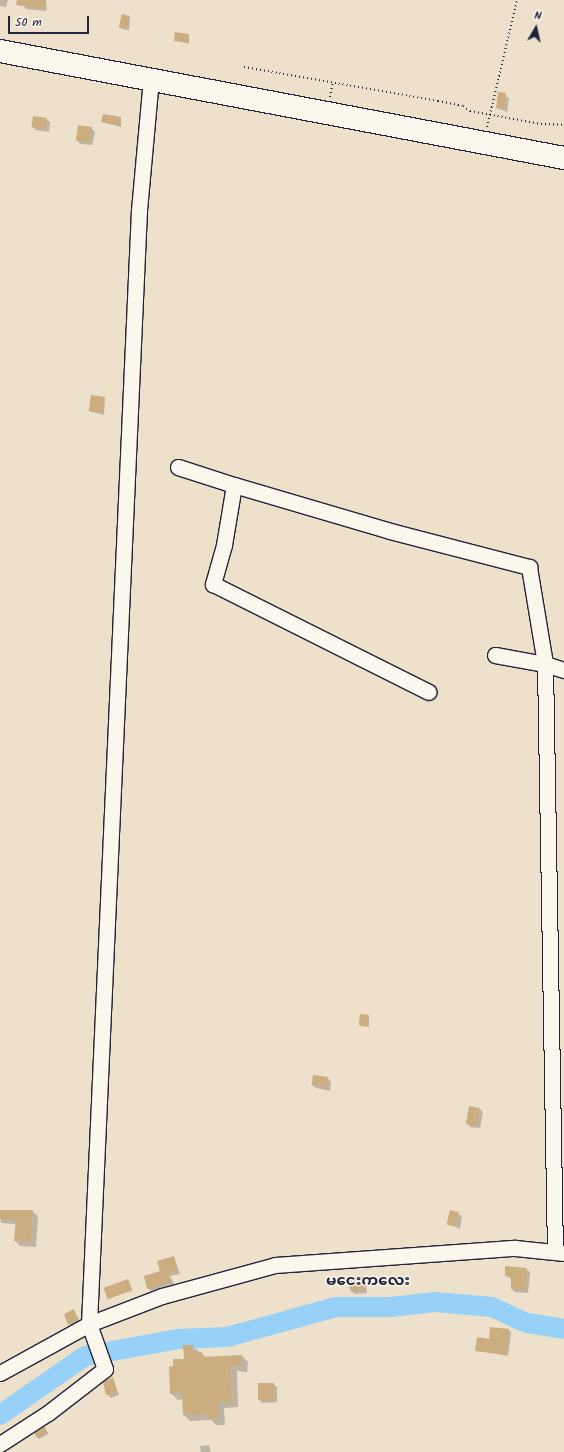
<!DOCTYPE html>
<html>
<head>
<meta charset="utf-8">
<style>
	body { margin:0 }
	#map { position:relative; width:564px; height:1452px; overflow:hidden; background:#ede1cc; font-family:Kalam,"Noto Sans Myanmar",sans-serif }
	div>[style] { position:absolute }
	.shadow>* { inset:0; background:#0003 }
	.river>* { height:20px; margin:-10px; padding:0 10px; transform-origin:10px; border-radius:10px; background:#97d1f7 }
	.building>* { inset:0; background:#ccad80; transform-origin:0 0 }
	.path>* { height:2px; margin-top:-1px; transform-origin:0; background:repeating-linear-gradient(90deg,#22223b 0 1px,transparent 0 4px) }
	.roads { filter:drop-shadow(1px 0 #22223b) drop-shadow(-1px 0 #22223b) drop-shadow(0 1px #22223b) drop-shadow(0 -1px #22223b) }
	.minor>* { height:15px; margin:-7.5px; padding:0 7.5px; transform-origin:7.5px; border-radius:7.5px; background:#fbf7ec }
	.highway>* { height:22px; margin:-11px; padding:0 11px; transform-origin:11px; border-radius:11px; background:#fbf7ec }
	span { translate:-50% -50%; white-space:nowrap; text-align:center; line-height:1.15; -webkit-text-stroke:3px #fbf7ec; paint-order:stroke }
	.quarter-label { font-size:15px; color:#22223b; font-weight:700 }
	.north { position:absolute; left:516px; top:8px; width:40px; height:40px; -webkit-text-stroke:3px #fbf7ec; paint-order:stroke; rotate:9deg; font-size:11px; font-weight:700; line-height:16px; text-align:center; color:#22223b }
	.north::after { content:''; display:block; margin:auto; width:14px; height:18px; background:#22223b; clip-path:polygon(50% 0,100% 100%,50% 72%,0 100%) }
	.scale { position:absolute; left:8px; top:16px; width:81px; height:18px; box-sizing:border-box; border:2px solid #22223b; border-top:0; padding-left:5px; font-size:12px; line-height:14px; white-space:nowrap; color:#22223b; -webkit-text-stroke:3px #fbf7ec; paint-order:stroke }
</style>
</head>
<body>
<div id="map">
	<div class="shadow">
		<i style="clip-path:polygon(0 0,8px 0,6px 7px,0 6px)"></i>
		<i style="clip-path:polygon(25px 0,46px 0,47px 11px,26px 9px,24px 6px)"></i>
		<i style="clip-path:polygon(130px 16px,129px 30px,122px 29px,121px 28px)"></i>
		<i style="clip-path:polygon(189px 35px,189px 44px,175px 40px)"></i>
		<i style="clip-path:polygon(499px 93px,509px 98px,507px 112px,497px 108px)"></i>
		<i style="clip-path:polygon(121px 118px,121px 127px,103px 122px)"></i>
		<i style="clip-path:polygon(46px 119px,50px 122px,49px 132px,36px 130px,33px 127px)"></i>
		<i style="clip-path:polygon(91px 128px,95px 132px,92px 145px,80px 144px,77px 140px)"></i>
		<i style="clip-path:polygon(105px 398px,104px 415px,89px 411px)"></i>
		<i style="clip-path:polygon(369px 1016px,369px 1027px,361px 1026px,359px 1025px)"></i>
		<i style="clip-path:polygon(328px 1078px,331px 1082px,330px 1091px,316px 1088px,312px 1085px)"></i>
		<i style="clip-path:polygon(480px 1109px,483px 1112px,480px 1128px,470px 1127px,467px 1123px)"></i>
		<i style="clip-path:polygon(0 1211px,33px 1212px,38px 1216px,36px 1247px,20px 1246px,15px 1241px,16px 1224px,1px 1223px)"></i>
		<i style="clip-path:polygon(451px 1211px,462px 1216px,460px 1229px,449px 1224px)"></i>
		<i style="clip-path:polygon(174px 1257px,180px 1274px,170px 1276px,174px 1284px,151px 1291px,148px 1288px)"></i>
		<i style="clip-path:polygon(526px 1269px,530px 1272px,528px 1293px,515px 1292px,512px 1289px,512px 1279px,506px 1276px)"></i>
		<i style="clip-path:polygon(363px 1277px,366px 1281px,367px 1293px,355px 1294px,351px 1291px,351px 1282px)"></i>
		<i style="clip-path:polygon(129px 1282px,132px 1291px,108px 1297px)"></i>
		<i style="clip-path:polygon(74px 1311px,81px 1323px,72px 1328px,65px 1314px)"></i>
		<i style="clip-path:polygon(509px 1330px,511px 1332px,508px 1356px,476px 1350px)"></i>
		<i style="clip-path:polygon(192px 1346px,206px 1357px,242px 1356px,248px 1362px,247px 1372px,237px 1371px,238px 1407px,224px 1408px,225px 1425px,216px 1425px,211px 1420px,190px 1421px,184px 1415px,183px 1399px,178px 1400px,171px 1393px,175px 1367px,185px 1360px)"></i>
		<i style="clip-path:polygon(113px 1378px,119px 1395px,111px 1398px,107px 1394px)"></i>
		<i style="clip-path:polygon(273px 1384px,277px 1387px,277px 1402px,262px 1403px,259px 1399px)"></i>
		<i style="clip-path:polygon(45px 1429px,48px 1434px,39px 1439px,35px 1433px)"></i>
		<i style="clip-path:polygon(209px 1445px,211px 1452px,201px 1452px,200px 1446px)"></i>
	</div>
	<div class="river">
		<i style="left:0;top:1415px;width:103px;rotate:-34.8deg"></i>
		<i style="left:85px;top:1356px;width:95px;rotate:-10.4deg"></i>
		<i style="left:178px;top:1339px;width:49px;rotate:-2.3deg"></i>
		<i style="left:227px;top:1337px;width:113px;rotate:-15.4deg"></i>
		<i style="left:336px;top:1307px;width:55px"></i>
		<i style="left:391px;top:1307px;width:44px;rotate:-6.5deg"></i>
		<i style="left:435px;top:1302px;width:57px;rotate:5deg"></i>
		<i style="left:492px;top:1307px;width:38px;rotate:25deg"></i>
		<i style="left:527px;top:1323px;width:37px;rotate:9deg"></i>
	</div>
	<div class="building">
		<i style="clip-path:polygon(17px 0,46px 0,44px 9px,16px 5px)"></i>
		<i style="left:122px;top:14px;width:8px;height:14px;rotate:14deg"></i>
		<i style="left:175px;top:32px;width:14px;height:9px;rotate:8deg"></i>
		<i style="left:498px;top:92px;width:8px;height:16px;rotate:7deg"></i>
		<i style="clip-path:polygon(103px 114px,121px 117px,120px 126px,101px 122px)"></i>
		<i style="left:33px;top:116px;width:14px;height:11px;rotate:8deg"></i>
		<i style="left:78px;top:125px;width:14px;height:16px;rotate:8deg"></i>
		<i style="left:91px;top:395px;width:14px;height:16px;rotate:8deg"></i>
		<i style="left:360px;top:1014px;width:9px;height:11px;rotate:6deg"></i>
		<i style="left:313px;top:1075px;width:15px;height:10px;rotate:8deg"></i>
		<i style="left:469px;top:1106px;width:11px;height:18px;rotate:10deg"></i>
		<i style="clip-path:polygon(0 1210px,33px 1210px,31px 1242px,14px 1241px,16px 1220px,0 1219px)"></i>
		<i style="left:450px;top:1210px;width:9px;height:15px;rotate:13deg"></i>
		<i style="clip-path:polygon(174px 1256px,178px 1271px,168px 1274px,172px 1282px,147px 1289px,144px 1276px,160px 1271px,157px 1261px)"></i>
		<i style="clip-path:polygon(505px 1266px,527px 1268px,525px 1290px,511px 1289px,511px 1276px,505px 1276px)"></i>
		<i style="clip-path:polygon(363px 1276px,364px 1290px,350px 1291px,349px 1281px,353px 1280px,352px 1277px)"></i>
		<i style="left:128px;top:1279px;width:12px;height:26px;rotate:70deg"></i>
		<i style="clip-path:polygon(74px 1309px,78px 1320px,68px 1325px,64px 1314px)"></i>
		<i style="clip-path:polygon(490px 1327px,509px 1329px,506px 1355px,475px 1351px,477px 1337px,489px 1339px)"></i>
		<i style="clip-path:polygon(183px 1345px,193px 1345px,193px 1352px,202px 1352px,203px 1357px,242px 1355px,241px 1366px,230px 1365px,232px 1401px,218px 1402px,219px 1419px,209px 1419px,208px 1414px,183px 1415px,182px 1392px,170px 1394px,169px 1367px,173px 1366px,173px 1359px,184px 1359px)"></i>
		<i style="clip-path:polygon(113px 1377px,117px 1392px,106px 1395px,103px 1382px)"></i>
		<i style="left:258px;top:1383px;width:16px;height:17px"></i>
		<i style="clip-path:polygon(44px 1426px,48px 1433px,37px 1438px,34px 1433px)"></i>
	</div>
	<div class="path">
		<i style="left:244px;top:67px;width:197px;rotate:9.9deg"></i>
		<i style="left:438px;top:101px;width:25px;rotate:11deg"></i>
		<i style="left:463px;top:106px;width:9px;rotate:36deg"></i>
		<i style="left:470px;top:111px;width:72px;rotate:10.4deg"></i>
		<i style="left:541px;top:124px;width:23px;rotate:2deg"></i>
		<i style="left:330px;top:97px;width:15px;rotate:-79deg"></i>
		<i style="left:487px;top:127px;width:130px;rotate:-76.7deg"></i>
	</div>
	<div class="roads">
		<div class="minor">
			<i style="left:178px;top:467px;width:59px;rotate:17.8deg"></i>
			<i style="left:234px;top:485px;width:61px;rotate:99.5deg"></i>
			<i style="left:224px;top:545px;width:41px;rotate:105.8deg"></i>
			<i style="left:213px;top:584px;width:241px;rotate:26.6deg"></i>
			<i style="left:234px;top:485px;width:163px;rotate:16.4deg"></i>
			<i style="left:390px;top:531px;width:144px;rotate:14.5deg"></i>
			<i style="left:529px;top:567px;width:98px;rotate:80.6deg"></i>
			<i style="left:545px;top:664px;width:588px;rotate:89.03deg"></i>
			<i style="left:495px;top:655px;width:51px;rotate:10.2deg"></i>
			<i style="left:545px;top:664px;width:20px;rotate:18deg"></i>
			<i style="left:0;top:1373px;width:102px;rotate:-28.8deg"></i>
			<i style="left:89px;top:1324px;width:1115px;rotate:-87.43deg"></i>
			<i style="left:139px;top:210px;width:132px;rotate:-84.8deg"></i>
			<i style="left:0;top:1444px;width:57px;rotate:-32.9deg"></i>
			<i style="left:48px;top:1413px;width:72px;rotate:-37.7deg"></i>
			<i style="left:105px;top:1369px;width:48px;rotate:-109.6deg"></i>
			<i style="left:89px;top:1324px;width:78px;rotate:-21deg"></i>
			<i style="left:162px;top:1296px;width:117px;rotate:-15.3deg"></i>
			<i style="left:275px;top:1265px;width:241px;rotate:-4.1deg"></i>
			<i style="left:515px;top:1248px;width:49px;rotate:5.8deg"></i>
		</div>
		<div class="highway">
			<i style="left:0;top:51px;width:574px;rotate:10.74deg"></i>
		</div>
	</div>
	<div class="quarter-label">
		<span style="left:368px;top:1282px">မငေးကလေး</span>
	</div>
	<div class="north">N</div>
	<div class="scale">50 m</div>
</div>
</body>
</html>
